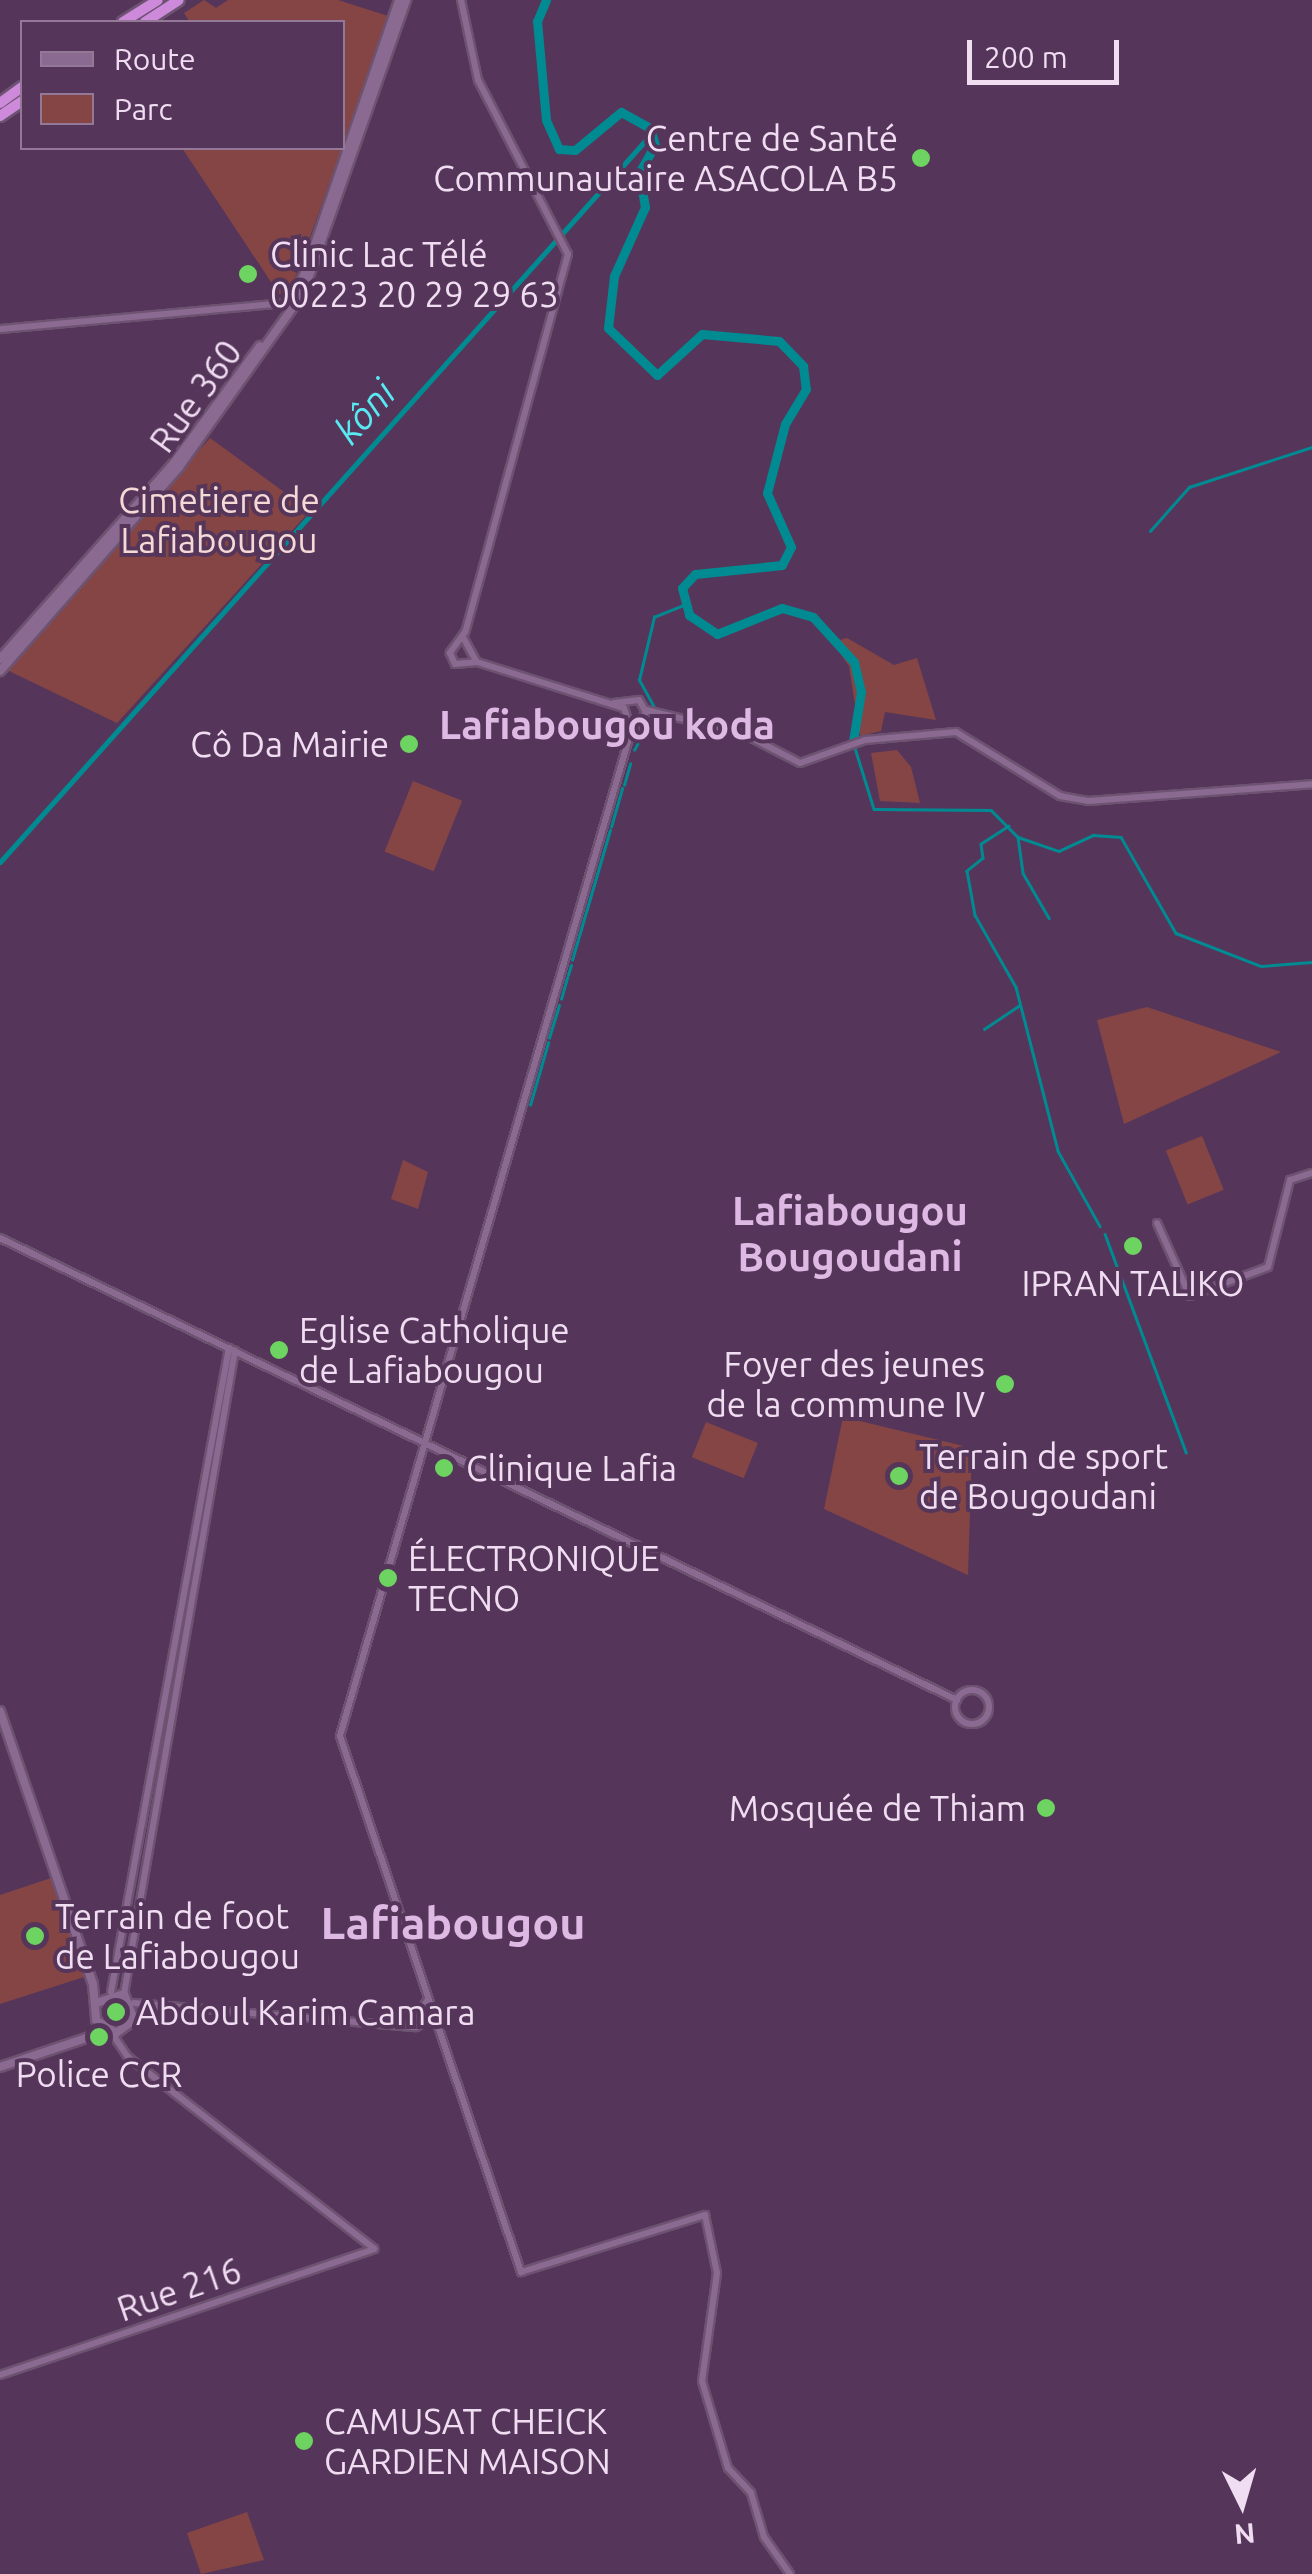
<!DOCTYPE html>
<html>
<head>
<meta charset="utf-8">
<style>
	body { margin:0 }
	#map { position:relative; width:1312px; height:2574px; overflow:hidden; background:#55365a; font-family:Ubuntu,sans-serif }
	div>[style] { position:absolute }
	.green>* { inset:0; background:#854545; transform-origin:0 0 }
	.stream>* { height:2.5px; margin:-1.25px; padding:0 1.25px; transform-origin:1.25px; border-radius:1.25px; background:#008b93 }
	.canal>* { height:5px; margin:-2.5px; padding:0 2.5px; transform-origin:2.5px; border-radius:2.5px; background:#008b93 }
	.river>* { height:9px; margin:-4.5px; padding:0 4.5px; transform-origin:4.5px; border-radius:4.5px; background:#008b93 }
	.roads { filter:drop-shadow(2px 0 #6d5371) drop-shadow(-2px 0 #6d5371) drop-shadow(0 2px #6d5371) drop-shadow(0 -2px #6d5371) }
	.tertiary>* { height:6px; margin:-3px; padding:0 3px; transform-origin:3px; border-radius:3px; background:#8b6a91 }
	.tertiary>.ring { margin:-3px; padding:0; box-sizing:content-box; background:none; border:6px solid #8b6a91; border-radius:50% }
	.secondary>* { height:8px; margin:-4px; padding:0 4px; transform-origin:4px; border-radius:4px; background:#8b6a91 }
	.trunk>* { height:10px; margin:-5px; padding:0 5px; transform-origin:5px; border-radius:5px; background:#ce8ada }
	.dots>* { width:28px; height:28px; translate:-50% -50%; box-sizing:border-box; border:5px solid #55365a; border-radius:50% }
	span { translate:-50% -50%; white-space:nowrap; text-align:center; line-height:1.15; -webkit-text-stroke:8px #55365a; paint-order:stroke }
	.poi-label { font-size:35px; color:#f0ddf2 }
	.right { translate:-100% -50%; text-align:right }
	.left { translate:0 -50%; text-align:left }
	.street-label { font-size:35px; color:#f0ddf2 }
	.park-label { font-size:35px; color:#f4d9d7 }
	.water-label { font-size:38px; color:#58e9f3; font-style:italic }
	.quarter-label { font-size:40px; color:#ddb9e3; font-weight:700 }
	.district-label { font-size:45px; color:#ddb9e3; font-weight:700 }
	.legend { position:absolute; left:20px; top:20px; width:325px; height:130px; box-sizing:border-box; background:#55365a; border:2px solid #937997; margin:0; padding:12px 18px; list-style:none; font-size:30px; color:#f0ddf2 }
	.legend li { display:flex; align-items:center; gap:20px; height:50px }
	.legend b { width:50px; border:2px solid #937997 }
	.north { position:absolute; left:1192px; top:2454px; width:100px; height:100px; -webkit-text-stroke:8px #55365a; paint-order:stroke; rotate:175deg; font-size:28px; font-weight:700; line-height:40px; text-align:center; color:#f0ddf2 }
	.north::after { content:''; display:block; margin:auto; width:35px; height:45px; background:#f0ddf2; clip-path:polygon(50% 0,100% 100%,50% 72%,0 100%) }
	.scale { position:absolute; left:967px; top:40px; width:152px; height:45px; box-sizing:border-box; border:5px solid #f0ddf2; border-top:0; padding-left:12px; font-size:30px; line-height:35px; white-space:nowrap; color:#f0ddf2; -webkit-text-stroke:8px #55365a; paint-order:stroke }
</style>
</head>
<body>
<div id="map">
	<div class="green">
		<i style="clip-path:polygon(204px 0,216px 8px,228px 0,338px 0,388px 16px,343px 145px,342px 22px,190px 22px,184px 13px)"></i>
		<i style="clip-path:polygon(182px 148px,342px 148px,306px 248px,296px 245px,287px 269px,297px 273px,290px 293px,279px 294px)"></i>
		<i style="clip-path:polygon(210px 438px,310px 511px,117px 723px,7px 670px)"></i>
		<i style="clip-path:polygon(847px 638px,894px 665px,917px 658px,936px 720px,885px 712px,881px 731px,860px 736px,849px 666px,832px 642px)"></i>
		<i style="clip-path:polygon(897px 750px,911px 767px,920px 803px,880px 801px,871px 753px)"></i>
		<i style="left:413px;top:781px;width:53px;height:76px;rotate:22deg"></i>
		<i style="clip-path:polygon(1147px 1007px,1281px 1052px,1124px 1124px,1097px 1020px)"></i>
		<i style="left:1202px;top:1136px;width:58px;height:39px;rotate:68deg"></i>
		<i style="clip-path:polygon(403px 1160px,428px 1172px,418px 1209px,391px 1199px)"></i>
		<i style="clip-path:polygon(843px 1417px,972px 1448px,968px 1575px,824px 1509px)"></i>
		<i style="left:706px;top:1422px;width:56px;height:38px;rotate:22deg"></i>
		<i style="clip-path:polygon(51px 1878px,84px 1977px,0 2004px,0 1895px)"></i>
		<i style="clip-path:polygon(247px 2512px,264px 2560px,201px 2574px,187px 2533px)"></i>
	</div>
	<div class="stream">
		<i style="left:1150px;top:531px;width:59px;rotate:-48.4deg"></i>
		<i style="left:1189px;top:487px;width:129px;rotate:-18deg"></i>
		<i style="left:655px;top:709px;width:33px;rotate:-119deg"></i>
		<i style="left:639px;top:680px;width:65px;rotate:-76.6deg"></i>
		<i style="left:654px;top:617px;width:35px;rotate:-22deg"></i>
		<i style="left:855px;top:748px;width:64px;rotate:72.7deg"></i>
		<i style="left:874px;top:809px;width:117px;rotate:0.5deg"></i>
		<i style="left:991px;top:810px;width:38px;rotate:45deg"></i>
		<i style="left:1018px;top:837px;width:43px;rotate:18.9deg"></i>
		<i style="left:1059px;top:851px;width:38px;rotate:-25deg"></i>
		<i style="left:1093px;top:835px;width:28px;rotate:4deg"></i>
		<i style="left:1121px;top:837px;width:111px;rotate:60.2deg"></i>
		<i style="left:1176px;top:933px;width:91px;rotate:21.2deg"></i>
		<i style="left:1261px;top:966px;width:51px;rotate:-4.5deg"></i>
		<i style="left:634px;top:750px;width:39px;rotate:-61deg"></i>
		<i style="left:624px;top:785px;width:22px;rotate:-74deg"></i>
		<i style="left:1009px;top:826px;width:33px;rotate:147deg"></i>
		<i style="left:981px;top:844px;width:14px;rotate:82deg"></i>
		<i style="left:983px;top:858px;width:21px;rotate:141deg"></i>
		<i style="left:967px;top:871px;width:45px;rotate:79.7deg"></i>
		<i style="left:975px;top:915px;width:83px;rotate:60.3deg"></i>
		<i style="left:1016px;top:987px;width:169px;rotate:75.6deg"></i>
		<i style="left:1058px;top:1151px;width:86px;rotate:60.8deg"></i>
		<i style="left:611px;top:827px;width:40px;rotate:-74deg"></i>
		<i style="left:1018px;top:837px;width:36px;rotate:82deg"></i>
		<i style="left:1023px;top:873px;width:52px;rotate:60deg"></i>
		<i style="left:572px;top:960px;width:135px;rotate:-73.7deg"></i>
		<i style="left:568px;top:975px;width:10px;rotate:-73deg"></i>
		<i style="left:561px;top:999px;width:22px;rotate:-74deg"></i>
		<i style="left:984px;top:1029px;width:43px;rotate:-33.7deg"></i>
		<i style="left:549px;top:1038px;width:34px;rotate:-73deg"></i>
		<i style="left:530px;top:1105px;width:65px;rotate:-73.8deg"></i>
		<i style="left:1105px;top:1234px;width:233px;rotate:69.6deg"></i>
	</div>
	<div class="canal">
		<i style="left:0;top:862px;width:978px;rotate:-48.19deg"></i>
	</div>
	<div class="river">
		<i style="left:546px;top:0;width:23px;rotate:113deg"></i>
		<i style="left:537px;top:21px;width:99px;rotate:84.8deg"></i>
		<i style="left:546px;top:120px;width:32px;rotate:66deg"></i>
		<i style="left:559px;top:149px;width:16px;rotate:4deg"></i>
		<i style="left:575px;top:150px;width:60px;rotate:-39.6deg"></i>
		<i style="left:621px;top:112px;width:33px;rotate:29deg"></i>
		<i style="left:650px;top:128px;width:18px;rotate:74deg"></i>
		<i style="left:655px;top:145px;width:32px;rotate:120deg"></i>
		<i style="left:639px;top:173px;width:35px;rotate:80deg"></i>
		<i style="left:645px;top:207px;width:76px;rotate:114.2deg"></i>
		<i style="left:614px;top:276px;width:52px;rotate:96.6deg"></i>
		<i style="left:608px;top:328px;width:68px;rotate:43.8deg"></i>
		<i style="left:657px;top:375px;width:61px;rotate:-42.3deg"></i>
		<i style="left:702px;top:334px;width:77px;rotate:5.2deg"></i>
		<i style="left:779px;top:341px;width:35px;rotate:46deg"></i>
		<i style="left:803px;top:366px;width:23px;rotate:83deg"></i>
		<i style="left:806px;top:389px;width:41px;rotate:121deg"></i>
		<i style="left:785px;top:424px;width:71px;rotate:104.6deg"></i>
		<i style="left:767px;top:493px;width:59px;rotate:66deg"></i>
		<i style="left:791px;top:547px;width:20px;rotate:117deg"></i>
		<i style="left:782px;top:565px;width:87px;rotate:174.1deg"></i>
		<i style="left:695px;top:574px;width:19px;rotate:133deg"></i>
		<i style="left:682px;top:588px;width:28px;rotate:75deg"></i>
		<i style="left:689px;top:615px;width:34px;rotate:34deg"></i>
		<i style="left:717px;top:634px;width:70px;rotate:-21.8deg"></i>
		<i style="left:782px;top:608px;width:32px;rotate:16deg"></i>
		<i style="left:813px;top:617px;width:61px;rotate:47.7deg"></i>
		<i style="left:854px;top:662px;width:31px;rotate:77deg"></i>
		<i style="left:861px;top:692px;width:50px;rotate:99.3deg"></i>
	</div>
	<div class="roads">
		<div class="tertiary">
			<i style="left:461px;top:0;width:82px;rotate:78deg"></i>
			<i style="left:478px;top:80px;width:196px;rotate:62.7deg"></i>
			<i style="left:568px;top:254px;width:392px;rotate:105.2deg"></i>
			<i style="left:465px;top:632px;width:26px;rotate:126deg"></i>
			<i style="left:450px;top:653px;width:12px;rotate:66deg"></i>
			<i style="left:455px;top:664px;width:22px;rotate:-5deg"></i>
			<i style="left:0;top:329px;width:297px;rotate:-5.2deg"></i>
			<i style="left:464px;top:639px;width:26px;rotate:61deg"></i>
			<i style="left:477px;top:662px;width:154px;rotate:17.4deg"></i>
			<i style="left:624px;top:708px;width:22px;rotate:72deg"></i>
			<i style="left:614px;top:703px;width:25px;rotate:-7deg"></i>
			<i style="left:639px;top:700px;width:14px;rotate:60deg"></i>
			<i style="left:646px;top:712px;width:28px;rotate:125deg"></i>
			<i style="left:630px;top:735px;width:1042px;rotate:106.16deg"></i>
			<i style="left:340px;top:1736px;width:566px;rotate:71.34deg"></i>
			<i style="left:521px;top:2272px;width:193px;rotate:-17.2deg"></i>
			<i style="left:705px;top:2215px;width:59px;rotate:78.3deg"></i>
			<i style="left:717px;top:2273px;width:109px;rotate:97.9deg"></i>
			<i style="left:702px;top:2381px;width:91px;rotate:73.4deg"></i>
			<i style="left:728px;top:2468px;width:34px;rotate:47deg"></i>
			<i style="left:751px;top:2493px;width:46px;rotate:73.5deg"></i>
			<i style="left:764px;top:2537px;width:45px;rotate:54.9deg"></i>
			<i style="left:646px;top:710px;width:99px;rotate:13.5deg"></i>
			<i style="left:742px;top:733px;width:65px;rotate:27.3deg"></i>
			<i style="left:800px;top:763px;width:69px;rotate:-19.5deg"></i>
			<i style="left:865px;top:740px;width:91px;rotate:-5deg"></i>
			<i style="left:956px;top:732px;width:122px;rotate:31.6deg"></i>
			<i style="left:1060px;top:796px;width:28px;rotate:10deg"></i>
			<i style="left:1088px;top:801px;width:225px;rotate:-4.3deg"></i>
			<i style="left:1157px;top:1223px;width:80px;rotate:65.7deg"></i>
			<i style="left:1190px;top:1296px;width:83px;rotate:-20.4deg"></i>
			<i style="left:1268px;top:1267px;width:90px;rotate:-75.8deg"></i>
			<i style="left:1290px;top:1180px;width:23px;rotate:-18deg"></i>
			<i style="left:0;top:1238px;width:1063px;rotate:25.77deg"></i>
			<i class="ring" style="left:955px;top:1690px;width:28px;height:28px"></i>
			<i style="left:111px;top:1992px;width:655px;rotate:-79.62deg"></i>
			<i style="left:124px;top:1994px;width:653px;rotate:-80.21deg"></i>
			<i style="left:134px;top:2003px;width:283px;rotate:4.9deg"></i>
			<i style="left:416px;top:2027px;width:18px;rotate:-29deg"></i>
			<i style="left:134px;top:2020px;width:27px;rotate:-31deg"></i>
			<i style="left:409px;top:2025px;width:30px;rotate:-53deg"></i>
			<i style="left:111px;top:2032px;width:30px;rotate:56deg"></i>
			<i style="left:128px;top:2057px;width:311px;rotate:37.9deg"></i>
			<i style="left:0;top:2375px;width:395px;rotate:-18.6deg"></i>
		</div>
		<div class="secondary">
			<i style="left:311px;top:256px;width:271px;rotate:-71deg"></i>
			<i style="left:292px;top:302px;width:36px;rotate:-66deg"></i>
			<i style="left:0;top:659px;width:262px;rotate:-48.4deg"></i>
			<i style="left:174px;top:463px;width:145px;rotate:-53.7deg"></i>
			<i style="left:0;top:671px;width:271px;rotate:-48.7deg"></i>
			<i style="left:179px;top:467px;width:214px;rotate:-54.5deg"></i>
			<i style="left:303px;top:293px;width:311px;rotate:-70.6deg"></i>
			<i style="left:0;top:1711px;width:288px;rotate:71.2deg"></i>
			<i style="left:93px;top:1984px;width:36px;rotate:85deg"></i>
			<i style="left:96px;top:2020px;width:24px;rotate:33deg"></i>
			<i style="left:116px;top:2033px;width:22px;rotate:-36deg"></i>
			<i style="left:134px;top:2020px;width:28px;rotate:-111deg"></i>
			<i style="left:124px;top:1994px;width:28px;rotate:162deg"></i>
			<i style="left:0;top:2067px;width:113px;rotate:-18.6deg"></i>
		</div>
		<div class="trunk">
			<i style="left:123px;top:22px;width:41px;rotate:-32.2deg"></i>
			<i style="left:145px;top:22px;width:40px;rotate:-32.9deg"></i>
			<i style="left:0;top:103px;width:27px;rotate:-36deg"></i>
			<i style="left:0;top:116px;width:27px;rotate:-34deg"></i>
		</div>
	</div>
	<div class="dots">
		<i style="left:921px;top:158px;background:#6dd361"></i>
		<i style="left:248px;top:274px;background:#6dd361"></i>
		<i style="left:409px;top:744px;background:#6dd361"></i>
		<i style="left:1133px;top:1246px;background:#6dd361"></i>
		<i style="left:279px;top:1350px;background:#6dd361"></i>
		<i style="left:1005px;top:1384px;background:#6dd361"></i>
		<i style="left:444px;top:1468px;background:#6dd361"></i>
		<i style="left:899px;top:1476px;background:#6dd361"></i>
		<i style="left:388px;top:1578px;background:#6dd361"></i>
		<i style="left:1046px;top:1808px;background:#6dd361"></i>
		<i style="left:35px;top:1936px;background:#6dd361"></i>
		<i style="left:116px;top:2012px;background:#6dd361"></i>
		<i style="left:99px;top:2037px;background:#6dd361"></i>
		<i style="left:304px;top:2441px;background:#6dd361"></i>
	</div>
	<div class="poi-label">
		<span class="right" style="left:898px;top:158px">Centre de Santé<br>Communautaire ASACOLA B5</span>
		<span class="left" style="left:270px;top:274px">Clinic Lac Télé<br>00223 20 29 29 63</span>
		<span class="right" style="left:389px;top:744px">Cô Da Mairie</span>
		<span style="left:1133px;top:1283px">IPRAN TALIKO</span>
		<span class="left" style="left:299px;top:1350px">Eglise Catholique<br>de Lafiabougou</span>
		<span class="right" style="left:985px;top:1384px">Foyer des jeunes<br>de la commune IV</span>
		<span class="left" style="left:919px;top:1476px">Terrain de sport<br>de Bougoudani</span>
		<span class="left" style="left:466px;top:1468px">Clinique Lafia</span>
		<span class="left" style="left:408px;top:1578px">ÉLECTRONIQUE<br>TECNO</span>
		<span class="right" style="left:1026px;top:1808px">Mosquée de Thiam</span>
		<span class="left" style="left:55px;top:1936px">Terrain de foot<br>de Lafiabougou</span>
		<span class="left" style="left:136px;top:2012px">Abdoul Karim Camara</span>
		<span style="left:99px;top:2074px">Police CCR</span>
		<span class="left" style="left:324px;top:2441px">CAMUSAT CHEICK<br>GARDIEN MAISON</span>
	</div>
	<div class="street-label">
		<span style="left:195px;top:396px;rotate:-54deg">Rue 360</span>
		<span style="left:179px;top:2289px;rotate:-19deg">Rue 216</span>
	</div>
	<div class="park-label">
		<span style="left:219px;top:520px">Cimetiere de<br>Lafiabougou</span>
	</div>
	<div class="water-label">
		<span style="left:365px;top:412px;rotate:-48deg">kôni</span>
	</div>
	<div class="quarter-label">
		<span style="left:607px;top:725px">Lafiabougou koda</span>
		<span style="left:850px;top:1234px">Lafiabougou<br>Bougoudani</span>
	</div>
	<div class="district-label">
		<span style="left:453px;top:1923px">Lafiabougou</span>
	</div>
	<ul class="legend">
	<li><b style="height:12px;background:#8b6a91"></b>Route</li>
	<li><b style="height:28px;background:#854545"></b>Parc</li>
	</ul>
	<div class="north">N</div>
	<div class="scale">200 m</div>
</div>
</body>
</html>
